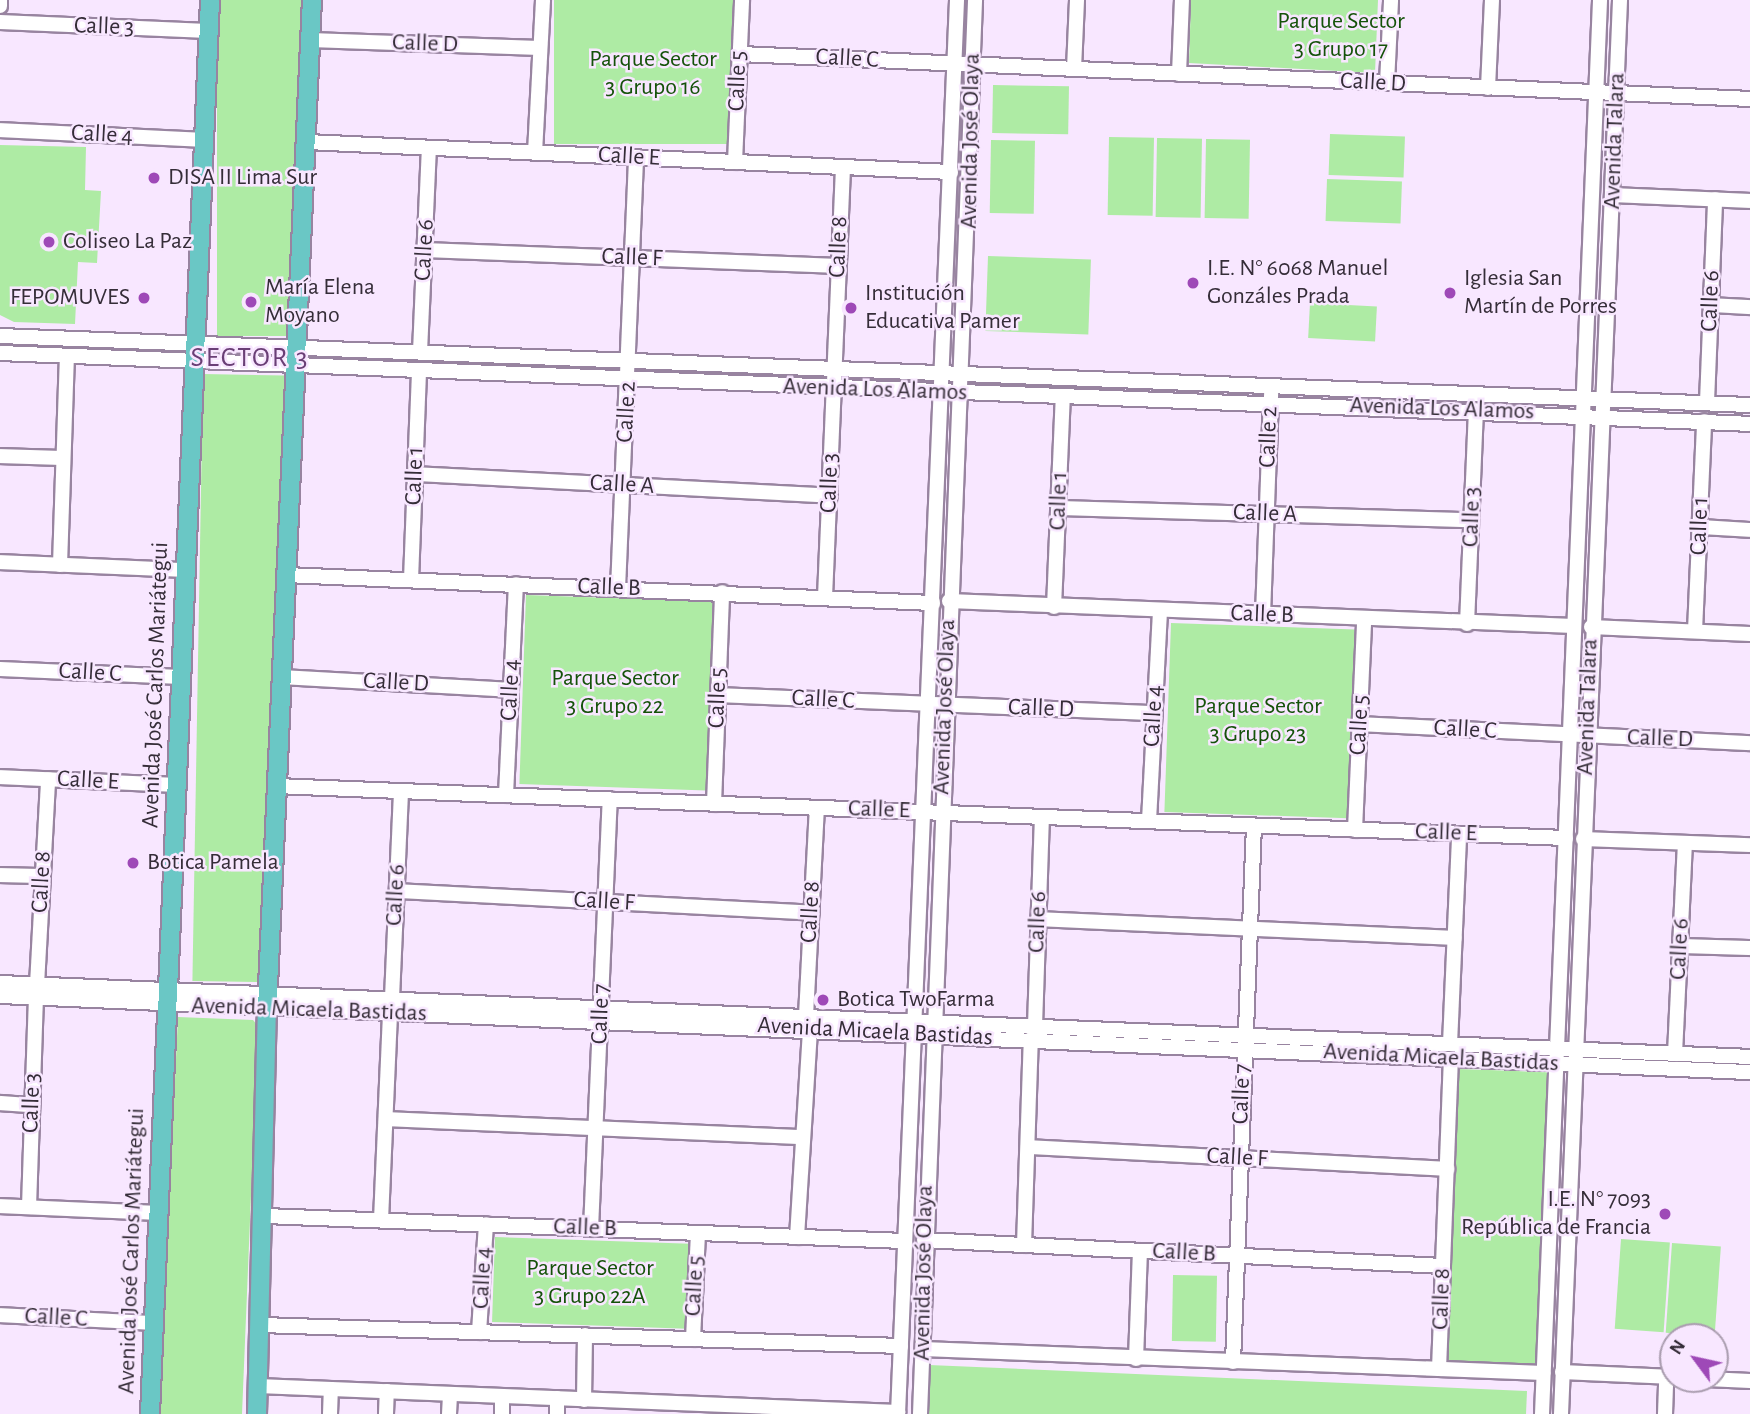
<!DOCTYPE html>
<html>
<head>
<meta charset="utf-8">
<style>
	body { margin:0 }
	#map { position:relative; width:1750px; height:1414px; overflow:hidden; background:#f8e7ff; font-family:"Alegreya Sans",sans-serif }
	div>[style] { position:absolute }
	.green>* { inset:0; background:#aeeba4; transform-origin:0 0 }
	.roads { filter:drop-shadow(2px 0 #9884a0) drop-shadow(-2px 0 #9884a0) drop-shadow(0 2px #9884a0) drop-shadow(0 -2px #9884a0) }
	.minor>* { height:14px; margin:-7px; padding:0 7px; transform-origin:7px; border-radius:7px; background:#fff }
	.major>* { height:18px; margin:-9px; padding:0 9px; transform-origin:9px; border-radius:9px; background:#6ac7c5 }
	.dots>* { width:19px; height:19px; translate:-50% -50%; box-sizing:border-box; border:4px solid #f8e7ff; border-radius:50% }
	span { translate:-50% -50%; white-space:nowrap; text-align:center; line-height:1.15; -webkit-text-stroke:5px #f8e7ff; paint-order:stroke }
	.park-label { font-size:24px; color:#145209 }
	.street-label { font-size:24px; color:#352d38 }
	.poi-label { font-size:24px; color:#352d38 }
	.left { translate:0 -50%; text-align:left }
	.right { translate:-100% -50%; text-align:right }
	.quarter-label { font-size:28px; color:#6a3f76; letter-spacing:2px }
	.north { position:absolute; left:1659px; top:1323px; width:70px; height:70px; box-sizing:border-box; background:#f8e7ff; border:2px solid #aa9daf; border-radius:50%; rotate:303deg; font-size:19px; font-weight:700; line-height:28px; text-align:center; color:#352d38 }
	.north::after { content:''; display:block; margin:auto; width:24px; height:32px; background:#9e49b7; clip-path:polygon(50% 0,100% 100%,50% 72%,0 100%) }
</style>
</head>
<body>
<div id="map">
	<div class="green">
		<i style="left:217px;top:0;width:85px;height:336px"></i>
		<i style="left:554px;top:0;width:179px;height:144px"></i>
		<i style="clip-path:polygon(1191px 0,1378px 0,1375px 73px,1189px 63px)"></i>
		<i style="left:993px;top:85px;width:76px;height:48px;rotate:1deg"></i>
		<i style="left:1330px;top:134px;width:75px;height:41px;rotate:2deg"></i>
		<i style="left:1109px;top:137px;width:45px;height:78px;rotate:1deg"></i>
		<i style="left:1157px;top:138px;width:45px;height:79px;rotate:1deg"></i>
		<i style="left:1206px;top:139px;width:44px;height:79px;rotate:1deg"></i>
		<i style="left:991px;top:140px;width:44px;height:73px;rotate:1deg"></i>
		<i style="clip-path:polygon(0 145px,86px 147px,85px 190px,101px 191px,97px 263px,78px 262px,75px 324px,14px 322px,0 315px)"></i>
		<i style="left:1327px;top:179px;width:75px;height:42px;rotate:2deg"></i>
		<i style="left:988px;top:256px;width:103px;height:75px;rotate:2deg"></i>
		<i style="left:1310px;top:303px;width:67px;height:35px;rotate:3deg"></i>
		<i style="left:203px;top:374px;width:82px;height:607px;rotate:1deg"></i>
		<i style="left:526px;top:595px;width:187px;height:189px;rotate:2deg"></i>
		<i style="left:1171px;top:623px;width:184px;height:189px;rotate:2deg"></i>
		<i style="clip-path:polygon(178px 1017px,253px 1020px,258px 1026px,242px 1414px,159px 1414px)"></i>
		<i style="left:1458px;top:1069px;width:90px;height:294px;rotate:2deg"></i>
		<i style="left:495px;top:1237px;width:195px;height:85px;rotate:2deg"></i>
		<i style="left:1621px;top:1239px;width:49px;height:90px;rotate:4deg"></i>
		<i style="left:1672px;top:1243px;width:49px;height:90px;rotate:4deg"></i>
		<i style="left:1173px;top:1275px;width:44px;height:66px;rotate:1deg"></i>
		<i style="clip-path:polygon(929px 1365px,1527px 1391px,1526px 1414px,927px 1414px)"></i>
	</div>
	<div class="roads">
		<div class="minor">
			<i style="left:0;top:6px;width:6px;rotate:-90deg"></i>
			<i style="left:0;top:22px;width:208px;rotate:2.5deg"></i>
			<i style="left:310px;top:40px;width:230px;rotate:2deg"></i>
			<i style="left:740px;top:54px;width:1011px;rotate:2.55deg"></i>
			<i style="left:1074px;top:69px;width:69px;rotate:-87.5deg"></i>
			<i style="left:1179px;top:74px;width:74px;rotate:-87.7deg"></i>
			<i style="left:1387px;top:83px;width:83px;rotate:-87.2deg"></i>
			<i style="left:1488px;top:88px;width:88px;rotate:-87.4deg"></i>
			<i style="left:0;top:130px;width:204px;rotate:2.8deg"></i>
			<i style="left:307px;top:142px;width:645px;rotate:2.67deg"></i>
			<i style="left:535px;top:153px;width:153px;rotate:-87deg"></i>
			<i style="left:735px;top:162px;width:162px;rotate:-87.5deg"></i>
			<i style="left:1613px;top:195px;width:137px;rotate:2.5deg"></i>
			<i style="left:425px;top:250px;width:414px;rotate:2.2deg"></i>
			<i style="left:1711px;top:305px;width:39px;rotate:3deg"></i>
			<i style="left:0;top:336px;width:1751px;rotate:2.26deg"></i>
			<i style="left:420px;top:352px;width:204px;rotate:-87.5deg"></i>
			<i style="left:0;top:353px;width:1751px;rotate:2.32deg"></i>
			<i style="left:1707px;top:402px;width:203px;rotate:-87.7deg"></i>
			<i style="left:0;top:456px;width:63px;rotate:1.8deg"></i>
			<i style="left:415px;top:474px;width:415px;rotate:3deg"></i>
			<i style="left:1059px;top:508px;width:412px;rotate:1.7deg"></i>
			<i style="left:1700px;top:527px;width:50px;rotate:3.4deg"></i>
			<i style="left:0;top:562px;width:185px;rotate:2.5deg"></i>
			<i style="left:60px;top:565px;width:209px;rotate:-88.1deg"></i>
			<i style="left:286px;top:575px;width:648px;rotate:2.48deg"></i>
			<i style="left:411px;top:580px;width:208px;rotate:-87.8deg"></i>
			<i style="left:618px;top:589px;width:432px;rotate:-87.6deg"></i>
			<i style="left:825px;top:597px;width:430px;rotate:-87.6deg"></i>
			<i style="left:949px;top:601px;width:625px;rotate:2.29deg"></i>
			<i style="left:1054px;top:607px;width:211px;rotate:-87.6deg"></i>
			<i style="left:1263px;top:615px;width:222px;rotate:-87.9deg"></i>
			<i style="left:1467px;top:624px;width:214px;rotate:-87.6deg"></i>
			<i style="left:1591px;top:627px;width:159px;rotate:2.5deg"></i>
			<i style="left:1695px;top:631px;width:210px;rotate:-87.5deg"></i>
			<i style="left:0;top:669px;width:181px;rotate:2.5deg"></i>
			<i style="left:281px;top:677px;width:230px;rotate:3.2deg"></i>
			<i style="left:718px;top:695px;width:437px;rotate:2.4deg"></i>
			<i style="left:1360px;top:724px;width:390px;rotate:2.8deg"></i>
			<i style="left:0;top:777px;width:176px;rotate:2.6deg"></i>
			<i style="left:276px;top:786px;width:1291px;rotate:2.31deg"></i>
			<i style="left:506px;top:795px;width:211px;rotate:-87.3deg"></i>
			<i style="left:714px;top:804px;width:212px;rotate:-87.8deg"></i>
			<i style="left:1149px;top:821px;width:210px;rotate:-87deg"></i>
			<i style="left:1355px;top:830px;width:210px;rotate:-87.5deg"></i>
			<i style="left:1583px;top:839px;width:167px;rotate:2.1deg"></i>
			<i style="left:0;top:875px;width:43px;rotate:1.3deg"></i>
			<i style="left:397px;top:891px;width:415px;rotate:3deg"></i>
			<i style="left:1038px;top:919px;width:417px;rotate:2.6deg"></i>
			<i style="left:1680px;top:946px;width:70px;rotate:1.6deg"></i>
			<i style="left:0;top:983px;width:1752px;rotate:2.42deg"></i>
			<i style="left:37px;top:985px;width:206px;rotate:-86.9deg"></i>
			<i style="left:0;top:996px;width:1752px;rotate:2.49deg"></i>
			<i style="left:392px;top:998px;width:207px;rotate:-87.5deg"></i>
			<i style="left:806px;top:1016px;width:208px;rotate:-87deg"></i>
			<i style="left:1035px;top:1026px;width:209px;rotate:-88.1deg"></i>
			<i style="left:1450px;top:1044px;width:210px;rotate:-87.5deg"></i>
			<i style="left:1675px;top:1054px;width:211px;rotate:-87.3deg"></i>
			<i style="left:0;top:1103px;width:32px;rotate:4deg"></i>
			<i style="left:386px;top:1119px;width:417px;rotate:2.5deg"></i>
			<i style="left:1028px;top:1147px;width:420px;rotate:3deg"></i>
			<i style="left:0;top:1206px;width:158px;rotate:2.5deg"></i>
			<i style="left:29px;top:1207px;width:209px;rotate:-88.1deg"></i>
			<i style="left:265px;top:1216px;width:640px;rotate:2.24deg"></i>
			<i style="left:381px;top:1220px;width:207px;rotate:-87.5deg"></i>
			<i style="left:591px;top:1229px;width:430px;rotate:-87.5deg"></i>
			<i style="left:797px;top:1237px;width:208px;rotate:-86.4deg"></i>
			<i style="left:924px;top:1240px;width:520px;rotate:2.87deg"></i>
			<i style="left:1024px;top:1245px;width:206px;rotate:-88.1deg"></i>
			<i style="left:0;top:1315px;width:153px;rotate:3deg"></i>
			<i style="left:261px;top:1325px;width:640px;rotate:1.88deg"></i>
			<i style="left:479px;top:1332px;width:108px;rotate:-86.3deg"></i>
			<i style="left:693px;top:1339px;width:106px;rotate:-87.3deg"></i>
			<i style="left:923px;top:1349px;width:621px;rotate:2.21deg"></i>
			<i style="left:1136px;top:1359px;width:108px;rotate:-87.9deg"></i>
			<i style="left:1233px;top:1362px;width:536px;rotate:-87.76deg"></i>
			<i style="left:1439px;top:1369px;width:309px;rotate:-87.8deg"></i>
			<i style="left:1562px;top:1372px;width:111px;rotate:2.6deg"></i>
			<i style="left:1707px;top:1379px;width:43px;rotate:2.7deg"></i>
			<i style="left:258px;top:1386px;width:641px;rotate:2.33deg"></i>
			<i style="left:584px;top:1400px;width:65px;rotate:-89.1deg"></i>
			<i style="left:330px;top:1414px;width:25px;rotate:-88deg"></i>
			<i style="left:386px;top:1414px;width:23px;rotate:-88deg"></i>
			<i style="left:449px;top:1414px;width:20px;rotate:-87deg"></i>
			<i style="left:502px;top:1414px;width:18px;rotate:-90deg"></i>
			<i style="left:557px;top:1414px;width:16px;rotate:-90deg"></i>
			<i style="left:898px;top:1414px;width:1415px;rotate:-87.61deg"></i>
			<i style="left:920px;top:1414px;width:1415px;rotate:-87.77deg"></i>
			<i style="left:1542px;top:1414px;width:1415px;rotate:-87.65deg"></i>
			<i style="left:1561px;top:1414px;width:1415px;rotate:-87.61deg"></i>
			<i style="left:1665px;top:1414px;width:37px;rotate:-88deg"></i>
		</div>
		<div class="major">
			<i style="left:150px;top:1414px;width:1415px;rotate:-87.57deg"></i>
			<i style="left:257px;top:1414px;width:405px;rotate:-88.6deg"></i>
			<i style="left:267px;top:1009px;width:1010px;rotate:-87.45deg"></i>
		</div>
	</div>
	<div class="dots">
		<i style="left:154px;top:178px;background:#9e49b7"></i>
		<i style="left:49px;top:242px;background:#9e49b7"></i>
		<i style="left:1193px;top:283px;background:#9e49b7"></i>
		<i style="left:1450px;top:293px;background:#9e49b7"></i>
		<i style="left:144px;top:298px;background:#9e49b7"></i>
		<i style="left:251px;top:302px;background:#9e49b7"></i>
		<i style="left:851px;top:308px;background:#9e49b7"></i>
		<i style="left:133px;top:863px;background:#9e49b7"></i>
		<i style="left:823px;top:1000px;background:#9e49b7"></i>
		<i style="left:1665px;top:1214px;background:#9e49b7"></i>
	</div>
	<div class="park-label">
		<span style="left:1341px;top:36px">Parque Sector<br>3 Grupo 17</span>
		<span style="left:653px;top:74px">Parque Sector<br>3 Grupo 16</span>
		<span style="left:615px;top:693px">Parque Sector<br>3 Grupo 22</span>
		<span style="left:1258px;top:721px">Parque Sector<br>3 Grupo 23</span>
		<span style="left:590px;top:1283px">Parque Sector<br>3 Grupo 22A</span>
	</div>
	<div class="street-label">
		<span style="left:104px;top:27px;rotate:2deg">Calle 3</span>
		<span style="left:425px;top:44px;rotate:2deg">Calle D</span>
		<span style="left:847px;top:59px;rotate:3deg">Calle C</span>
		<span style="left:738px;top:81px;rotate:-88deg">Calle 5</span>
		<span style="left:1373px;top:83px;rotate:3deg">Calle D</span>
		<span style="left:102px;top:135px;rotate:3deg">Calle 4</span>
		<span style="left:971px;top:141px;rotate:-89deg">Avenida José Olaya</span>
		<span style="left:1615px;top:141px;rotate:-88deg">Avenida Talara</span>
		<span style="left:629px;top:157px;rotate:3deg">Calle E</span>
		<span style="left:839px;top:247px;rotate:-88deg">Calle 8</span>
		<span style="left:425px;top:250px;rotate:-87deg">Calle 6</span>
		<span style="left:632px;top:258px;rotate:2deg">Calle F</span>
		<span style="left:1711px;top:301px;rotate:-88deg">Calle 6</span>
		<span style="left:875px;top:390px;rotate:2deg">Avenida Los Alamos</span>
		<span style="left:1442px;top:409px;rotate:2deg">Avenida Los Alamos</span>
		<span style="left:627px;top:412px;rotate:-87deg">Calle 2</span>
		<span style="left:1269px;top:437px;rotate:-88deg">Calle 2</span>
		<span style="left:415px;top:476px;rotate:-88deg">Calle 1</span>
		<span style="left:830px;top:483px;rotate:-88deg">Calle 3</span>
		<span style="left:622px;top:485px;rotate:3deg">Calle A</span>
		<span style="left:1059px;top:501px;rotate:-88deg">Calle 1</span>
		<span style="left:1265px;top:514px;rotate:2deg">Calle A</span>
		<span style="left:1472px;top:517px;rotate:-88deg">Calle 3</span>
		<span style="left:1700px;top:526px;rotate:-88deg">Calle 1</span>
		<span style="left:609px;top:588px;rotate:2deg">Calle B</span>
		<span style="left:1262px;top:615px;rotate:2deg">Calle B</span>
		<span style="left:90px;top:673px;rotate:3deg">Calle C</span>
		<span style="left:396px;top:683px;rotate:3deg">Calle D</span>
		<span style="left:156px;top:685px;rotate:-88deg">Avenida José Carlos Mariátegui</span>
		<span style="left:511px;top:690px;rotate:-87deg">Calle 4</span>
		<span style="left:718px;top:698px;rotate:-88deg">Calle 5</span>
		<span style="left:823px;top:700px;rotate:3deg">Calle C</span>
		<span style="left:945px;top:707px;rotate:-88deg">Avenida José Olaya</span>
		<span style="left:1588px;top:707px;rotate:-88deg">Avenida Talara</span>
		<span style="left:1041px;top:709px;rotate:2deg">Calle D</span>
		<span style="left:1154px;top:716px;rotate:-87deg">Calle 4</span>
		<span style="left:1360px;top:725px;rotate:-87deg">Calle 5</span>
		<span style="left:1465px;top:730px;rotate:3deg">Calle C</span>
		<span style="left:1660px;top:739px;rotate:2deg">Calle D</span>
		<span style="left:88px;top:781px;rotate:3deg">Calle E</span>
		<span style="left:879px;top:810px;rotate:2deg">Calle E</span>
		<span style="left:1446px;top:833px;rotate:2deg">Calle E</span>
		<span style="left:42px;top:882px;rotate:-87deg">Calle 8</span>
		<span style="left:396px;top:895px;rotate:-87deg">Calle 6</span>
		<span style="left:604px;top:902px;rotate:3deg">Calle F</span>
		<span style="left:811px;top:912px;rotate:-87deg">Calle 8</span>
		<span style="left:1038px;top:922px;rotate:-88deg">Calle 6</span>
		<span style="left:1680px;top:949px;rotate:-87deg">Calle 6</span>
		<span style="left:309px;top:1010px;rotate:2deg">Avenida Micaela Bastidas</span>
		<span style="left:601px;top:1014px;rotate:-88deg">Calle 7</span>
		<span style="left:875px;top:1032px;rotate:3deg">Avenida Micaela Bastidas</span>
		<span style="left:1441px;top:1058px;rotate:3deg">Avenida Micaela Bastidas</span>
		<span style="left:1242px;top:1094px;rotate:-88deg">Calle 7</span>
		<span style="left:32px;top:1103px;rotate:-88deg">Calle 3</span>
		<span style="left:1237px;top:1158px;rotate:3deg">Calle F</span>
		<span style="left:585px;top:1228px;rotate:2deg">Calle B</span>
		<span style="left:132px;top:1251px;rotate:-88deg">Avenida José Carlos Mariátegui</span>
		<span style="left:1184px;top:1253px;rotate:3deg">Calle B</span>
		<span style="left:924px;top:1273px;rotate:-89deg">Avenida José Olaya</span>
		<span style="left:483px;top:1278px;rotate:-87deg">Calle 4</span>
		<span style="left:695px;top:1286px;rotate:-87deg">Calle 5</span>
		<span style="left:1442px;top:1299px;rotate:-88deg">Calle 8</span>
		<span style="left:56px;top:1318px;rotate:3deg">Calle C</span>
	</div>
	<div class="poi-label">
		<span class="left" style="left:168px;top:178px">DISA II Lima Sur</span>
		<span class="left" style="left:63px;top:242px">Coliseo La Paz</span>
		<span class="left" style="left:1207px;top:283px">I.E. N° 6068 Manuel<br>Gonzáles Prada</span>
		<span class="left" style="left:1464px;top:293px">Iglesia San<br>Martín de Porres</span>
		<span class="left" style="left:265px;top:302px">María Elena<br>Moyano</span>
		<span class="left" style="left:865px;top:308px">Institución<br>Educativa Pamer</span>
		<span class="right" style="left:130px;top:298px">FEPOMUVES</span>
		<span class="left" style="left:147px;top:863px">Botica Pamela</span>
		<span class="left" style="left:837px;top:1000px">Botica TwoFarma</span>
		<span class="right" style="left:1651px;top:1214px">I.E. N° 7093<br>República de Francia</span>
	</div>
	<div class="quarter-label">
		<span style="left:250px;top:358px">SECTOR 3</span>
	</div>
	<div class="north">N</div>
</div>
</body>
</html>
